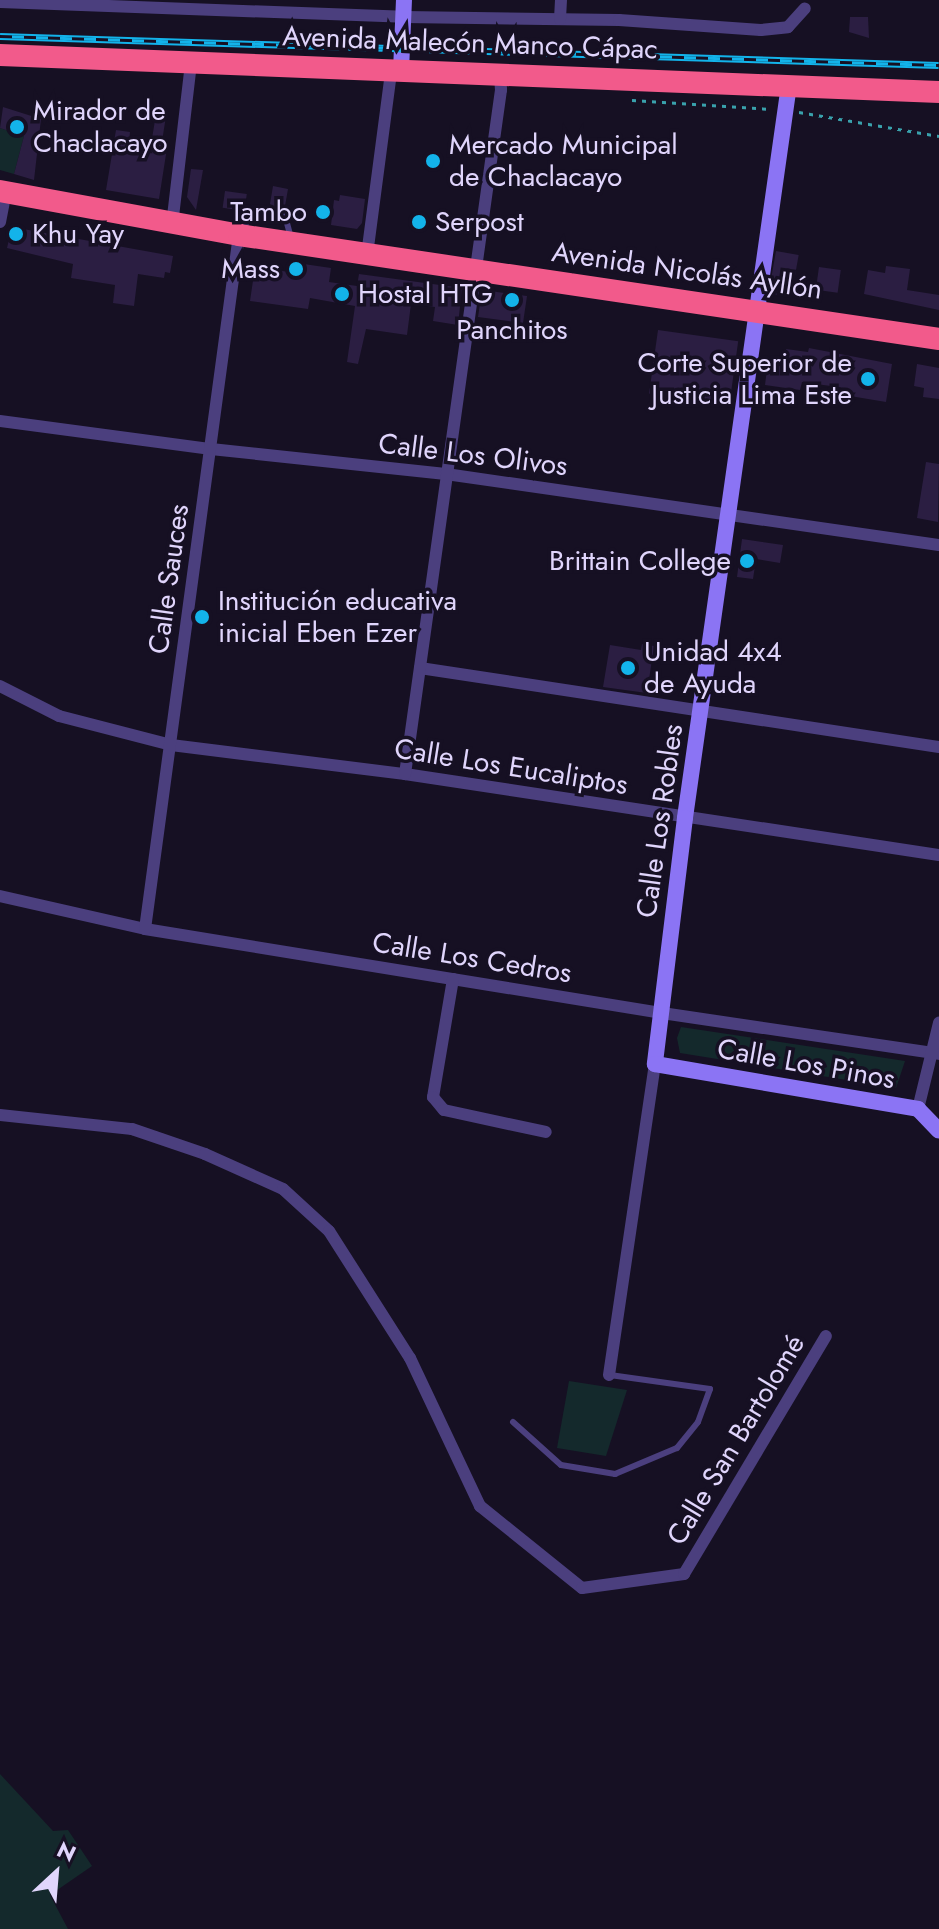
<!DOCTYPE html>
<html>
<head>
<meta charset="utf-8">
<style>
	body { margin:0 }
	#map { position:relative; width:939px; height:1929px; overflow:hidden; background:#161023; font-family:Jost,sans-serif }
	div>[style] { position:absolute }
	.green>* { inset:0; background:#14292c }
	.building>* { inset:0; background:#2b1e42; transform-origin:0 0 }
	.path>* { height:3px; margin-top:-1.5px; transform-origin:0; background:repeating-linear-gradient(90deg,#39a1ac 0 4px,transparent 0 10px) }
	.lane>* { height:6px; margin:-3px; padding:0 3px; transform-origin:3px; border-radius:3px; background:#4b3f7e }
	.street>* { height:12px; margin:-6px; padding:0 6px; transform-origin:6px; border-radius:6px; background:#4b3f7e }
	.secondary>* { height:16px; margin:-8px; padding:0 8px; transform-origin:8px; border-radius:8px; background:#8b74f4 }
	.highway>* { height:22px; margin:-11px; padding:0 11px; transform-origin:11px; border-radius:11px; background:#f25a8b }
	.rail>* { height:7px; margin-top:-3.5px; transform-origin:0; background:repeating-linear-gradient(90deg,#161023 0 12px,#13b3ea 0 24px); box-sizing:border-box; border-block:2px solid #13b3ea }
	.dots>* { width:22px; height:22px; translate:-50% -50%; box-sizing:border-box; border:4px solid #161023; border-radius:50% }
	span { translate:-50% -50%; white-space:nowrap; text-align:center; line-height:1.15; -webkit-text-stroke:7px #161023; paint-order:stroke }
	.street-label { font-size:28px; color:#e0d5fc }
	.poi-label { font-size:28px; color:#e0d5fc }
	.left { translate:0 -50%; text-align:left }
	.right { translate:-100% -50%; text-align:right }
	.north { position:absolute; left:16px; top:1833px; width:80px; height:80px; -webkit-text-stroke:6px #161023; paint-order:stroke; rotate:26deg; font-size:22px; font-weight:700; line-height:32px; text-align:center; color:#e0d5fc }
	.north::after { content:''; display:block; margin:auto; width:28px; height:36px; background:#e0d5fc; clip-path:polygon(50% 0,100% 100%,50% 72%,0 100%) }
</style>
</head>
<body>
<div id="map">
	<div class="green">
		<i style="clip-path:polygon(0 128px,24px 136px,14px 174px,0 170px)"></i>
		<i style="clip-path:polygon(681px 1027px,905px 1061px,896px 1088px,680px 1053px,677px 1038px)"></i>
		<i style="clip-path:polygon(569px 1381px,627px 1390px,606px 1456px,557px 1448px)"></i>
		<i style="clip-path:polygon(0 1774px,53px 1831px,68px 1830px,92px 1866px,50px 1895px,68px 1929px,0 1929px)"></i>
	</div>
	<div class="building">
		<i style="clip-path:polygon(850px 17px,868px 17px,869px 38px,849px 32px)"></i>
		<i style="clip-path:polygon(3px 107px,41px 119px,34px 180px,14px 174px,24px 136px,0 128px)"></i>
		<i style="clip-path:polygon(156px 114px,166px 116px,161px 148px,167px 148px,159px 199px,106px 190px,116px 130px,130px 132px,129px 142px,151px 145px)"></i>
		<i style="clip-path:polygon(191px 169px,203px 170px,196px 210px,187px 197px)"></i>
		<i style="clip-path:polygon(273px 186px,288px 189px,285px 206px,279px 208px,279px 216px,273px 215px,275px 209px,270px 204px)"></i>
		<i style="left:225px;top:191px;width:22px;height:17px;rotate:8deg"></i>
		<i style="clip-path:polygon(340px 195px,365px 199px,362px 223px,357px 229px,331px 225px,334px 200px,339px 201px)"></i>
		<i style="clip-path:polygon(12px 227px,173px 256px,170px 273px,165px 272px,164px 278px,138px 274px,134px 306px,113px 303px,115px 285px,71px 278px,73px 264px,7px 248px)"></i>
		<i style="left:776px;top:251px;width:23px;height:43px;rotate:10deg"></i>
		<i style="clip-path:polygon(290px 262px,331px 268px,329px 282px,357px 286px,359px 274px,462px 288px,458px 325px,433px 321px,435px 307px,411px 304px,407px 335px,366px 329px,358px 364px,347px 362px,355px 306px,310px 298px,308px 309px,250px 301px,255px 267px,289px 272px)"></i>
		<i style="clip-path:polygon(886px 266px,910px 269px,907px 290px,939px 295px,939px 310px,864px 294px,868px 270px,885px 273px)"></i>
		<i style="left:819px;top:267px;width:22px;height:23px;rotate:8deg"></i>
		<i style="clip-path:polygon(490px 291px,527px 296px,523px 323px,478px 317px,481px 297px)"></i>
		<i style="left:658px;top:330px;width:81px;height:64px;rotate:8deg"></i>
		<i style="clip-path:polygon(809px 348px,892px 364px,886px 402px,844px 395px,845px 388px,802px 382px,800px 390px,765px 385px,768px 361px,784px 364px,786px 349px,808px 352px)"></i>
		<i style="clip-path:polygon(917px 364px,939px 368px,939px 399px,923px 397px,924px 388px,914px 386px)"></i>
		<i style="clip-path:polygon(926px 462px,939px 464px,938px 522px,917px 518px)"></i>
		<i style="clip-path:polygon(742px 539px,783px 545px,780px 563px,756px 559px,753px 579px,737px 577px)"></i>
		<i style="clip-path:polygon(642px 644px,654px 646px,647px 693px,603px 687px,610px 645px,641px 650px)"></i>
	</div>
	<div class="path">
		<i style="left:632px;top:100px;width:140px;rotate:3.7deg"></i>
		<i style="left:799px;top:112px;width:142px;rotate:9.7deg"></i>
	</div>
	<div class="lane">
		<i style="left:284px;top:212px;width:28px;rotate:75deg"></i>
		<i style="left:242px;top:231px;width:26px;rotate:-61deg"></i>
		<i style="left:255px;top:208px;width:14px;rotate:8deg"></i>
		<i style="left:513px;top:1422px;width:64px;rotate:41.9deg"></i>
		<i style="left:561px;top:1465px;width:55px;rotate:9.5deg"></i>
		<i style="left:615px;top:1474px;width:67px;rotate:-22.8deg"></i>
		<i style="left:677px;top:1448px;width:33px;rotate:-51deg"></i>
		<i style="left:698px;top:1422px;width:35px;rotate:-70deg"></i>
		<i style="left:710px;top:1389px;width:101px;rotate:-172deg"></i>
	</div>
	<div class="street">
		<i style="left:0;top:2px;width:404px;rotate:2.1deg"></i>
		<i style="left:404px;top:17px;width:215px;rotate:0.8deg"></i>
		<i style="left:619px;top:20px;width:142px;rotate:4deg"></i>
		<i style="left:761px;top:30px;width:27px;rotate:-6deg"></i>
		<i style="left:788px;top:27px;width:25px;rotate:-48deg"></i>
		<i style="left:560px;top:19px;width:19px;rotate:-87deg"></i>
		<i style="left:0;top:222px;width:31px;rotate:-79deg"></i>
		<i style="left:172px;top:225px;width:162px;rotate:-83.3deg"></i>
		<i style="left:367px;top:255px;width:185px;rotate:-82.5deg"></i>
		<i style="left:0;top:421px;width:213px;rotate:7.6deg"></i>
		<i style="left:211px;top:449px;width:236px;rotate:6.1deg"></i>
		<i style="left:446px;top:474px;width:498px;rotate:8.2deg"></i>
		<i style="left:420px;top:668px;width:525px;rotate:8.65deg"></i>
		<i style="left:0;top:686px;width:66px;rotate:27deg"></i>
		<i style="left:59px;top:716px;width:116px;rotate:14.5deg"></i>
		<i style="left:171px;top:745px;width:236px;rotate:7.1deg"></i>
		<i style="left:405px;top:774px;width:540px;rotate:8.63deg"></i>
		<i style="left:405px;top:774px;width:691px;rotate:-82.01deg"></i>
		<i style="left:501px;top:90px;width:16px;rotate:-94deg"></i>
		<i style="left:0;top:896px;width:149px;rotate:12.8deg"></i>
		<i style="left:145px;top:929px;width:524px;rotate:9.23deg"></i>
		<i style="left:662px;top:1013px;width:280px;rotate:8.4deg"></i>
		<i style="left:145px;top:929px;width:700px;rotate:-82.29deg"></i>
		<i style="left:453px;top:979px;width:120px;rotate:99.6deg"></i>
		<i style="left:433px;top:1097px;width:17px;rotate:50deg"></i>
		<i style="left:444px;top:1110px;width:104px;rotate:12.2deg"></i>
		<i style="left:918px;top:1109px;width:89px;rotate:-76.3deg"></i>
		<i style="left:0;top:1115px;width:133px;rotate:6.1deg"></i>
		<i style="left:132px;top:1129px;width:77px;rotate:18.9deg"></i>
		<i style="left:205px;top:1154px;width:85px;rotate:24.2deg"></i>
		<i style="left:283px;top:1189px;width:62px;rotate:42.4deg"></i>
		<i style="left:329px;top:1231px;width:151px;rotate:57.5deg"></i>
		<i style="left:410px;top:1358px;width:164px;rotate:64.7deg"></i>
		<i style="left:480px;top:1506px;width:131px;rotate:38.8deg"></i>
		<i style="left:582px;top:1588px;width:103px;rotate:-7.8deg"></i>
		<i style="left:684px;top:1574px;width:277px;rotate:-59.2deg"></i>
		<i style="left:609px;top:1375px;width:314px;rotate:-81.6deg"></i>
	</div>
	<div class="secondary">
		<i style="left:401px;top:71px;width:71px;rotate:-87.6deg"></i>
		<i style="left:789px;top:85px;width:740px;rotate:98.08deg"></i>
		<i style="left:685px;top:818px;width:248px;rotate:97deg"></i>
		<i style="left:655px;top:1064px;width:267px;rotate:9.7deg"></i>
		<i style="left:918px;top:1109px;width:30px;rotate:46deg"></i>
	</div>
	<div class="highway">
		<i style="left:0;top:55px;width:940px;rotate:2.26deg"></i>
		<i style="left:0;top:191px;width:243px;rotate:10.4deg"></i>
		<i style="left:239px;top:235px;width:708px;rotate:8.45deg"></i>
	</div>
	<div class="rail">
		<i style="left:0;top:36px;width:939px;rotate:1.77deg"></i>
	</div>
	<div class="dots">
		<i style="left:17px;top:127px;background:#13b3ea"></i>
		<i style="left:433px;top:161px;background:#13b3ea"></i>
		<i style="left:323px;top:212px;background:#13b3ea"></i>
		<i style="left:419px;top:222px;background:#13b3ea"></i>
		<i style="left:16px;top:234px;background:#13b3ea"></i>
		<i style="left:296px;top:269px;background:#13b3ea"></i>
		<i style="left:342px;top:294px;background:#13b3ea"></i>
		<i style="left:512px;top:300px;background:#13b3ea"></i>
		<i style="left:868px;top:379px;background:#13b3ea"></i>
		<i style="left:747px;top:561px;background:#13b3ea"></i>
		<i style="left:202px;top:617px;background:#13b3ea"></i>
		<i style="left:628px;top:668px;background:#13b3ea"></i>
	</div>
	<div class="street-label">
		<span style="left:470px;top:43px;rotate:2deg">Avenida Malecón Manco Cápac</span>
		<span style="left:687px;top:271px;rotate:8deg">Avenida Nicolás Ayllón</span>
		<span style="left:473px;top:455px;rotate:7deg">Calle Los Olivos</span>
		<span style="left:169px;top:579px;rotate:-82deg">Calle Sauces</span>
		<span style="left:511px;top:767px;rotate:9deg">Calle Los Eucaliptos</span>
		<span style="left:660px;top:821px;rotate:-82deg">Calle Los Robles</span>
		<span style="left:472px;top:958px;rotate:9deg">Calle Los Cedros</span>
		<span style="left:806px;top:1064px;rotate:10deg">Calle Los Pinos</span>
		<span style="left:736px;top:1440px;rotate:-59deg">Calle San Bartolomé</span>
	</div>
	<div class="poi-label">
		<span class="left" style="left:33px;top:127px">Mirador de<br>Chaclacayo</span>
		<span class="left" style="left:449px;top:161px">Mercado Municipal<br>de Chaclacayo</span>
		<span class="right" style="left:307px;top:212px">Tambo</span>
		<span class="left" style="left:435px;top:222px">Serpost</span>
		<span class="left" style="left:32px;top:234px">Khu Yay</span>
		<span class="right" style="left:280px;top:269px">Mass</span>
		<span class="left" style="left:358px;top:294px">Hostal HTG</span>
		<span style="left:512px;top:330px">Panchitos</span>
		<span class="right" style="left:852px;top:379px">Corte Superior de<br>Justicia Lima Este</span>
		<span class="right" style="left:731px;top:561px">Brittain College</span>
		<span class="left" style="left:218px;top:617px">Institución educativa<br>inicial Eben Ezer</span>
		<span class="left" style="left:644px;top:668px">Unidad 4x4<br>de Ayuda</span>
	</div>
	<div class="north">N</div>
</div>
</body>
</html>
